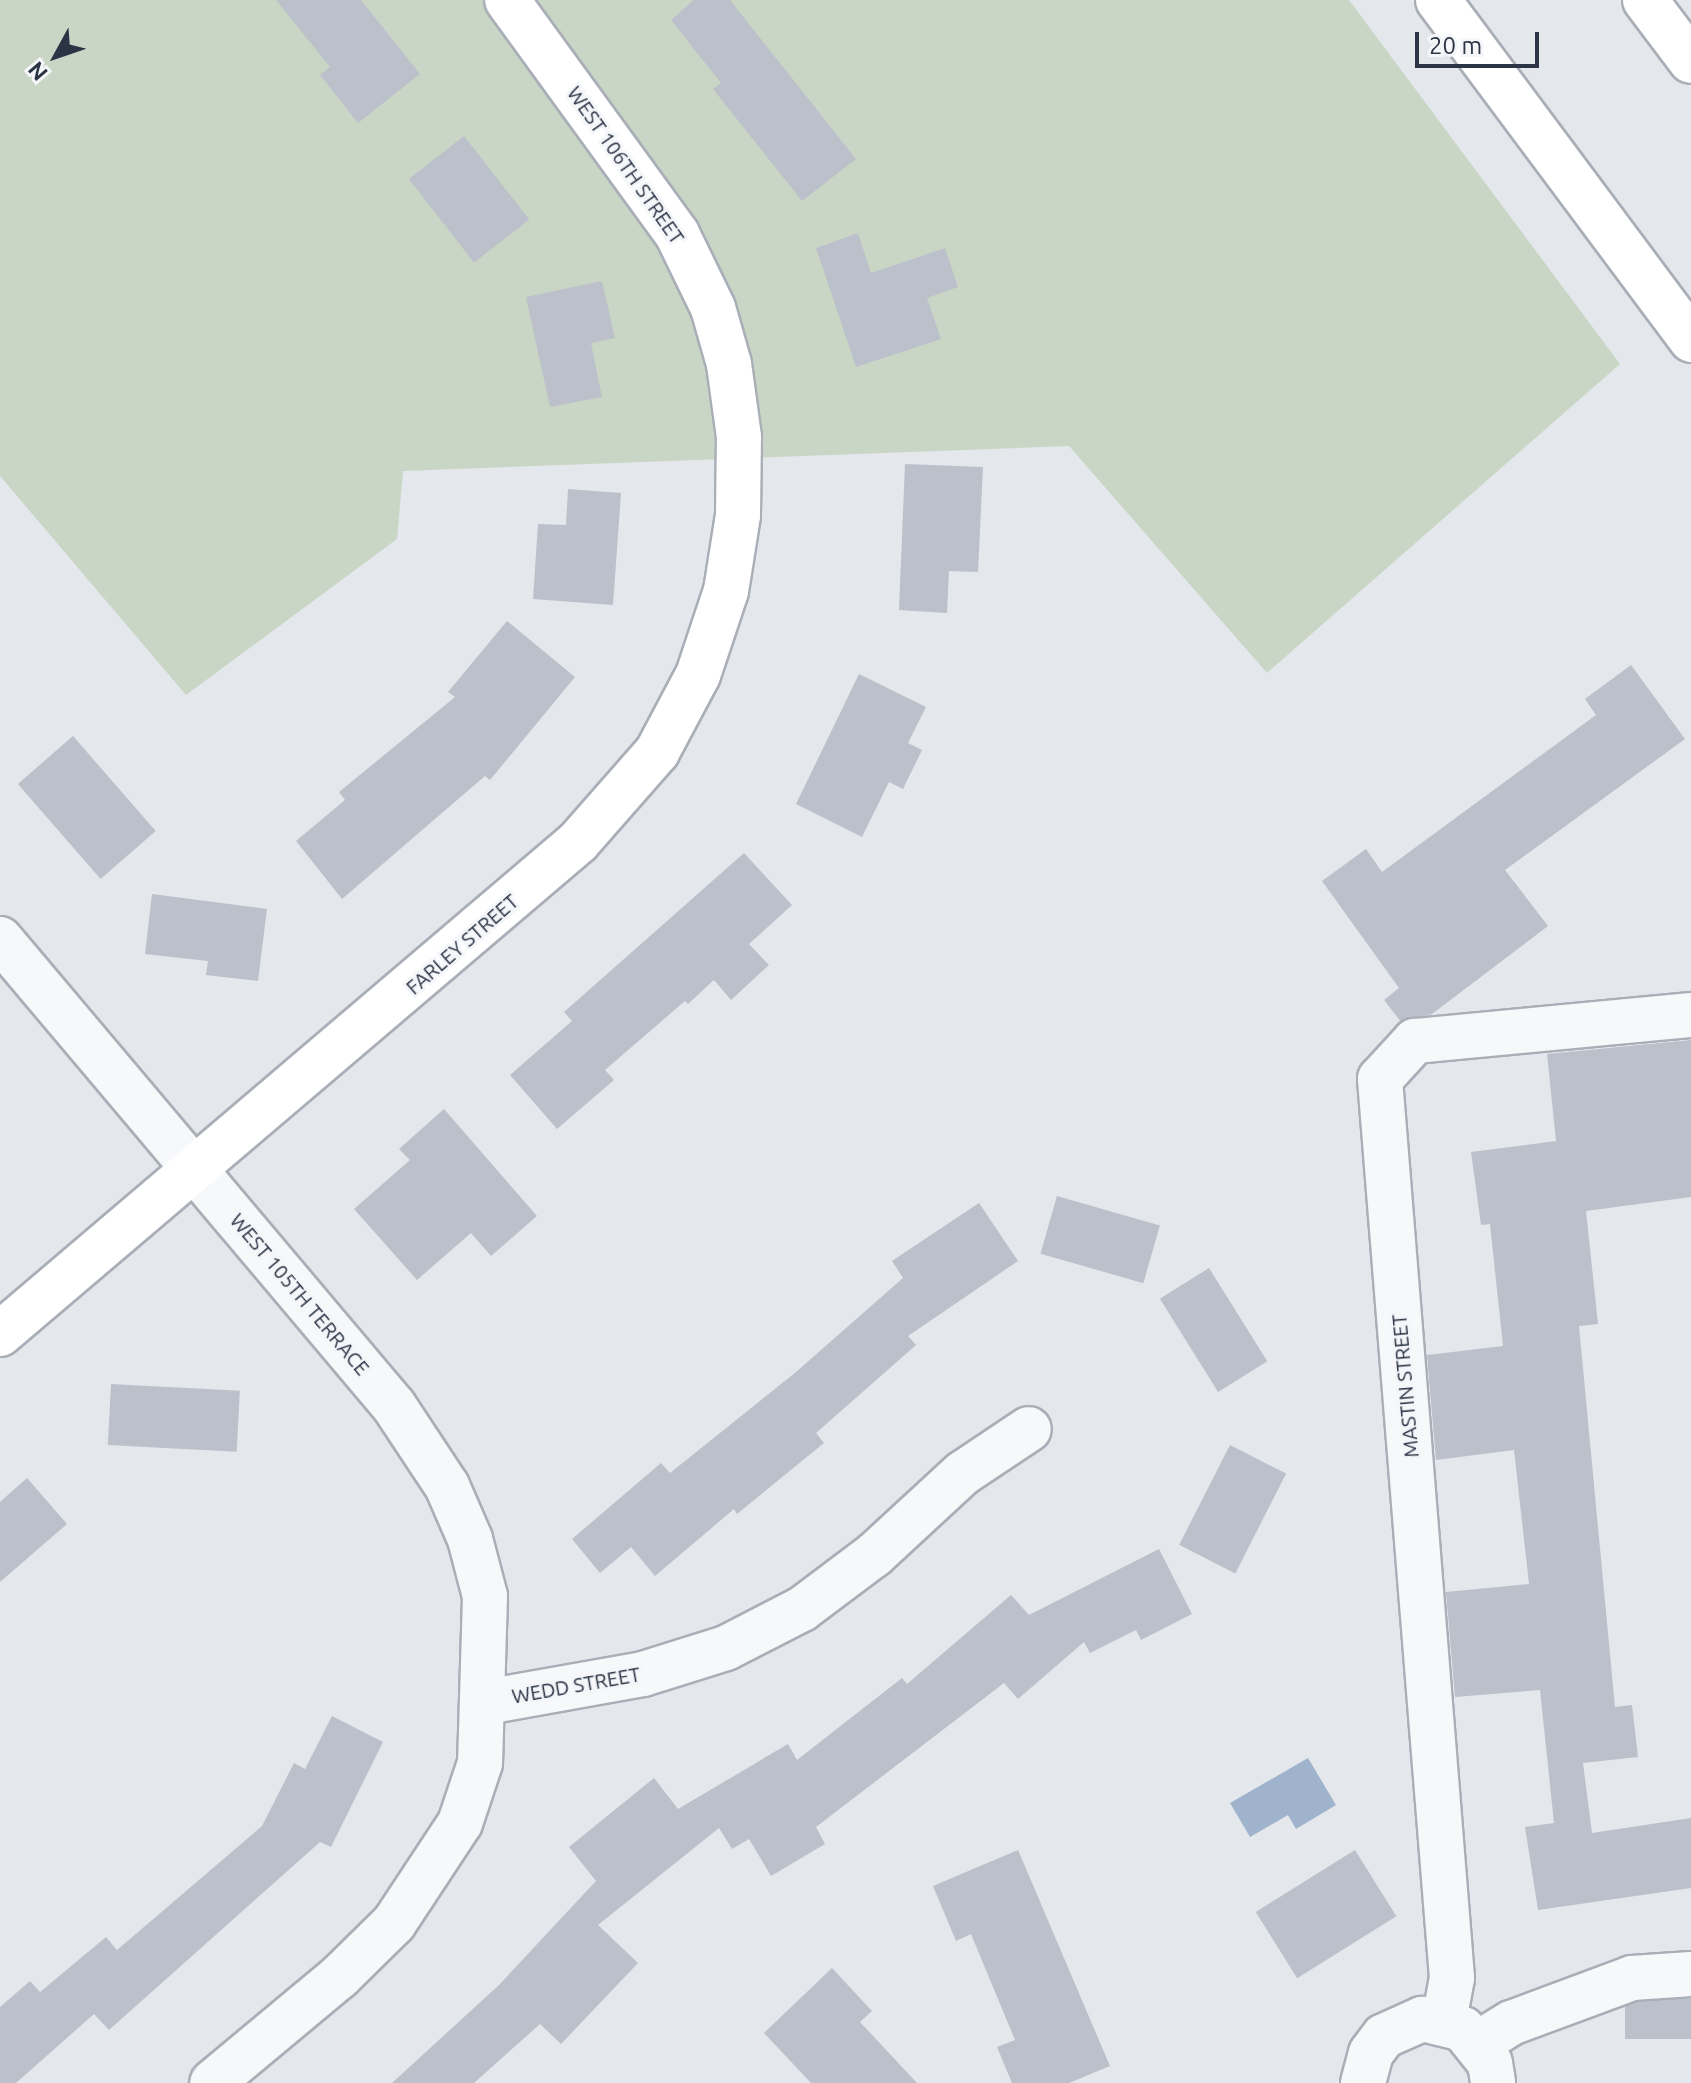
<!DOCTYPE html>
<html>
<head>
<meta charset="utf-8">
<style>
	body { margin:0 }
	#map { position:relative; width:1691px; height:2083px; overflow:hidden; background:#e4e7ec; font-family:Ubuntu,sans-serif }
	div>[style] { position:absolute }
	.green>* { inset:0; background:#c9d6c5 }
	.water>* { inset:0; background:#9fb4cc }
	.building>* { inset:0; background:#bbc0ca; transform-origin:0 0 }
	.roads { filter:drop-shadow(2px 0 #a9aeb7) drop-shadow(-2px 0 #a9aeb7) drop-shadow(0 2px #a9aeb7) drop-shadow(0 -2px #a9aeb7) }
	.street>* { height:44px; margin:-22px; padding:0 22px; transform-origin:22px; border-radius:22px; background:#f7f8fa }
	.secondary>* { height:44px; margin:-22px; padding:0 22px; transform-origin:22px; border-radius:22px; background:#fff }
	.highway>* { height:44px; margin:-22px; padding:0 22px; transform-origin:22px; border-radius:22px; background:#fff }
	span { translate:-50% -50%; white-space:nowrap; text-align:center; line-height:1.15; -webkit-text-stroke:6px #f4f6f9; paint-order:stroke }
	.street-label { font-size:20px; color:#2b3445 }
	.north { position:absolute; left:16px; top:16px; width:80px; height:80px; -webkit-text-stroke:6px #f4f6f9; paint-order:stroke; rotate:230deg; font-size:22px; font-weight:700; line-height:32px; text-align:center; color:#2b3445 }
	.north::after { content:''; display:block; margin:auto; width:28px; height:36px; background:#2b3445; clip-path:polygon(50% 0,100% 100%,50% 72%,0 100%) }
	.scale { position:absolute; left:1415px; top:32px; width:124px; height:36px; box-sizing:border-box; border:4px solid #2b3445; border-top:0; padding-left:10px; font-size:24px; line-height:28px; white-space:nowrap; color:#2b3445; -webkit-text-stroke:6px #f4f6f9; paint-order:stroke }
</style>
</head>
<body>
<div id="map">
	<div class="green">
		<i style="clip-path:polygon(0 0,1349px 0,1620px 364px,1267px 673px,1069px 446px,403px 471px,397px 539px,186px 695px,0 476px)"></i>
	</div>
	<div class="water">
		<i style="clip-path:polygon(1308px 1758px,1336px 1805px,1296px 1829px,1288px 1815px,1250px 1837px,1230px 1803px)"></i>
	</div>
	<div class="building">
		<i style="clip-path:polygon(276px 0,361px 0,420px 74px,358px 123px,320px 75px,330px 67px)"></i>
		<i style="clip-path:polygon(694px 0,730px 0,856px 159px,802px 201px,713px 89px,721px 83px,671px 20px)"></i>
		<i style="left:464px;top:136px;width:106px;height:70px;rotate:52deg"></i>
		<i style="clip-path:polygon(858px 233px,871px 273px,945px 248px,958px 287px,927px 298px,941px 339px,856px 367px,816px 248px)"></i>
		<i style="clip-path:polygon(602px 281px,615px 338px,591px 343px,602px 397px,550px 407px,526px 297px)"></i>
		<i style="clip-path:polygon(905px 464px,983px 467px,978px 572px,949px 571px,947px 613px,899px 610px)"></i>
		<i style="clip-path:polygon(568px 489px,621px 493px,613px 605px,533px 599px,538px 524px,566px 525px)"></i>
		<i style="clip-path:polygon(507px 621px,575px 677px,490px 780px,485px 776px,342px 899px,296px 841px,345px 800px,339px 792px,455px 697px,448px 692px)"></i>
		<i style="clip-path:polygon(1631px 665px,1685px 739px,1505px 870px,1548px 926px,1432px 1014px,1401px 1022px,1384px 1000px,1399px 988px,1322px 881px,1366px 849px,1382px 872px,1596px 715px,1585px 699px)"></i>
		<i style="clip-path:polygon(859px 674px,926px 707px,908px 743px,922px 750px,903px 789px,889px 782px,862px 837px,796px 804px)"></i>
		<i style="left:73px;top:736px;width:126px;height:73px;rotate:49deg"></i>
		<i style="clip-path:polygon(744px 853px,792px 905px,749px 944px,769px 965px,731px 1000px,714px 980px,688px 1004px,685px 1001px,605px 1070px,614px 1080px,557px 1129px,510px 1075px,572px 1021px,564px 1012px)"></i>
		<i style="clip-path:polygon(152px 894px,267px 909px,258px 981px,206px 975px,208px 961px,145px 954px)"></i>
		<i style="clip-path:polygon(1691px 1040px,1691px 1197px,1586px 1211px,1598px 1324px,1579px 1326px,1615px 1707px,1632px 1705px,1638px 1757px,1583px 1763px,1592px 1833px,1691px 1818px,1691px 1888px,1538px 1910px,1525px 1827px,1554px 1823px,1540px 1690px,1455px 1697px,1446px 1592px,1529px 1584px,1514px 1450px,1436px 1460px,1427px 1355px,1503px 1346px,1490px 1224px,1481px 1225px,1471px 1152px,1556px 1141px,1547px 1054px)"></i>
		<i style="clip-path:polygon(444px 1109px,537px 1216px,491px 1256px,471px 1233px,417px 1280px,354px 1209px,410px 1160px,399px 1149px)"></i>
		<i style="left:1057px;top:1196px;width:107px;height:60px;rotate:16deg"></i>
		<i style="clip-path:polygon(979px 1203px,1018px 1261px,908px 1336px,916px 1345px,816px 1433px,824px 1443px,737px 1514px,734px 1509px,655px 1576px,631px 1547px,600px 1573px,572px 1539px,661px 1463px,670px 1473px,796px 1372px,903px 1278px,892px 1261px)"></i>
		<i style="left:1209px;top:1268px;width:110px;height:58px;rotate:58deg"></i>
		<i style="left:111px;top:1384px;width:129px;height:61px;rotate:3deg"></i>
		<i style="left:1230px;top:1445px;width:63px;height:112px;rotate:27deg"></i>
		<i style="clip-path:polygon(27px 1478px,67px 1524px,0 1582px,0 1502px)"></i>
		<i style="clip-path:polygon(1159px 1549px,1192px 1614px,1141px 1640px,1136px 1630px,1090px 1653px,1084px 1642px,1018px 1699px,1004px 1683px,816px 1827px,825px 1844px,771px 1876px,749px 1839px,732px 1849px,719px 1828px,598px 1925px,638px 1963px,561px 2044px,540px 2024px,474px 2083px,392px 2083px,499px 1985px,596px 1881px,569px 1847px,654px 1778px,678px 1809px,788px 1744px,797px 1760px,902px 1678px,907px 1684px,1011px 1595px,1029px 1615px)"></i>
		<i style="clip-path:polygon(332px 1716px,383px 1742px,331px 1847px,320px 1842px,109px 2030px,94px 2014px,16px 2083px,0 2083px,0 2007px,30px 1981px,40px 1992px,106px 1937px,117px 1950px,262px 1826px,294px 1763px,305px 1769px)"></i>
		<i style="clip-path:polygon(1018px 1850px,1110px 2066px,1069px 2083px,1012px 2083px,997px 2047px,1015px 2040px,971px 1934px,956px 1941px,933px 1886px)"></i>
		<i style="left:1355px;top:1850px;width:78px;height:117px;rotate:58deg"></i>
		<i style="clip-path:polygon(832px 1968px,872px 2011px,860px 2022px,917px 2083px,811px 2083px,764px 2033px)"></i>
		<i style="left:1691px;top:1999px;width:40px;height:66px;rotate:90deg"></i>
	</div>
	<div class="roads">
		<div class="street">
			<i style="left:0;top:939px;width:611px;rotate:49.85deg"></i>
			<i style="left:394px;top:1406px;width:96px;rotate:56.5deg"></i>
			<i style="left:447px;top:1486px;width:58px;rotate:66.5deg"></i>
			<i style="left:470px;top:1539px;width:59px;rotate:75.3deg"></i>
			<i style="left:485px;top:1596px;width:167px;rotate:91.7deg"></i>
			<i style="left:480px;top:1763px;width:63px;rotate:108.4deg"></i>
			<i style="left:460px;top:1823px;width:120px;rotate:123.4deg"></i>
			<i style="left:394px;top:1923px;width:77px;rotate:135.5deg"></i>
			<i style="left:339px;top:1977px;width:165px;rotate:140.2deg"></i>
			<i style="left:486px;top:1702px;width:159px;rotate:-10.1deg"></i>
			<i style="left:643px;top:1674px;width:87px;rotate:-17.4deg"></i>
			<i style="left:726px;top:1648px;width:85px;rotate:-27.2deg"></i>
			<i style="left:802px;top:1609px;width:90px;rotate:-36.9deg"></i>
			<i style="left:874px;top:1555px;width:121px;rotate:-42.7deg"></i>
			<i style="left:963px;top:1473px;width:79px;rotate:-33.7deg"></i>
			<i style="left:1444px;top:2021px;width:44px;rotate:-79.5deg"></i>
			<i style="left:1452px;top:1978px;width:902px;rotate:-94.58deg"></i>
			<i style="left:1380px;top:1079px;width:52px;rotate:-47.4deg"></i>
			<i style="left:1415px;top:1041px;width:277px;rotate:-5.4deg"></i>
			<i style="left:1479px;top:2043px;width:38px;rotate:-32deg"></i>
			<i style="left:1511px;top:2023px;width:129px;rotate:-20.4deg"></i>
			<i style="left:1632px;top:1978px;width:59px;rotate:-3.9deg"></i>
			<i style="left:1363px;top:2083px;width:31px;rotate:-75deg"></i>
			<i style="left:1371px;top:2053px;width:21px;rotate:-53deg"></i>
			<i style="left:1384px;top:2036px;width:42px;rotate:-24.1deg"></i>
			<i style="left:1422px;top:2019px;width:42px;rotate:13.7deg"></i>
			<i style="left:1463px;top:2029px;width:43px;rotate:51.5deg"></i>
			<i style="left:1490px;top:2063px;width:20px;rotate:81deg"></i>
		</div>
		<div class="secondary">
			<i style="left:0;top:1334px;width:759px;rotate:-40.4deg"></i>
			<i style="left:578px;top:842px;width:120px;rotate:-48.7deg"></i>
			<i style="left:657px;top:752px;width:87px;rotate:-62deg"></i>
			<i style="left:698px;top:675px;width:89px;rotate:-71.6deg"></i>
			<i style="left:726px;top:591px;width:77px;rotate:-81deg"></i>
			<i style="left:738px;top:515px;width:78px;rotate:-89.3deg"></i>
			<i style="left:739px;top:437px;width:74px;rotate:-97.8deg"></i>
			<i style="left:729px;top:364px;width:58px;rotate:-105.9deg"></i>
			<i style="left:713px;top:308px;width:82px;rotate:-115.9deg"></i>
			<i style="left:677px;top:234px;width:289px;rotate:-126deg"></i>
		</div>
		<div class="highway">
			<i style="left:1438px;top:0;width:424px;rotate:53.3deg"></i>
			<i style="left:1645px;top:0;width:76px;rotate:53deg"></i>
		</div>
	</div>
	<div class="street-label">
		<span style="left:626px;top:165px;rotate:55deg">WEST 106TH STREET</span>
		<span style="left:462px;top:944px;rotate:-41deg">FARLEY STREET</span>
		<span style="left:300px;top:1294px;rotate:50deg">WEST 105TH TERRACE</span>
		<span style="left:1405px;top:1386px;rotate:-95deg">MASTIN STREET</span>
		<span style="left:576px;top:1685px;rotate:-10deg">WEDD STREET</span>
	</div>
	<div class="north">N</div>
	<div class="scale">20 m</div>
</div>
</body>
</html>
